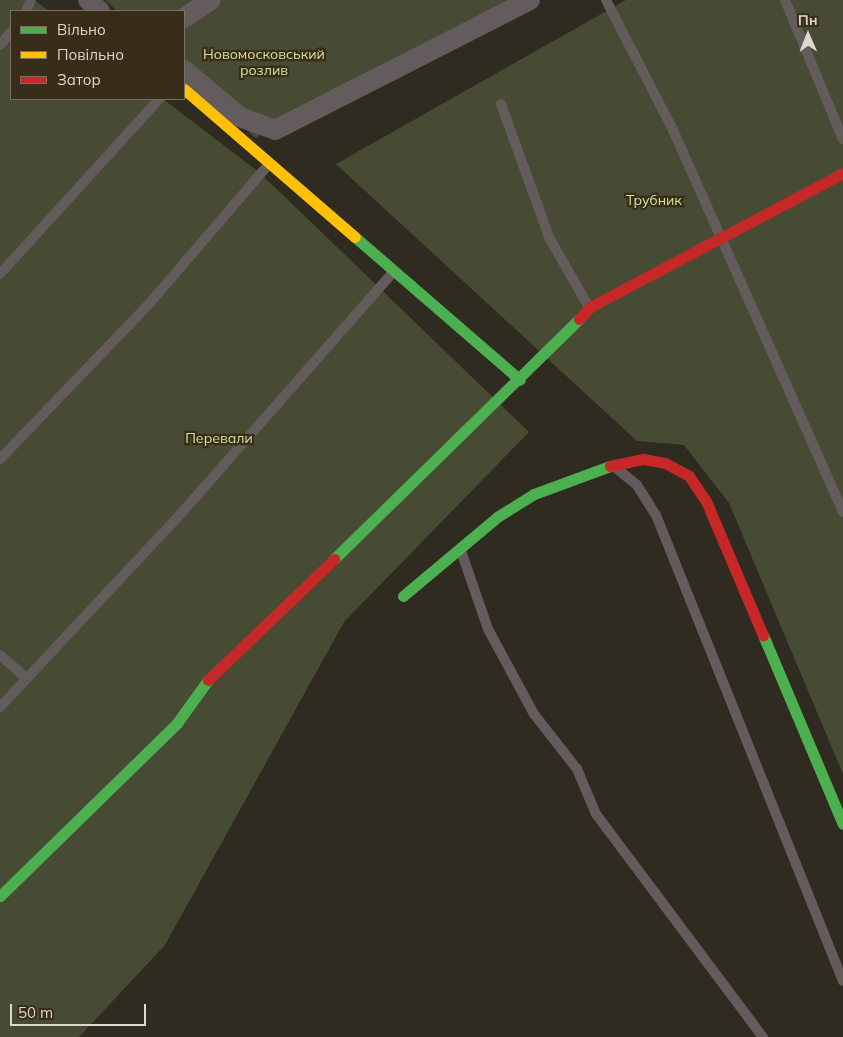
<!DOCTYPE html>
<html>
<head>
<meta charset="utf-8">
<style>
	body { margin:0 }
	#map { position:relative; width:843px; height:1037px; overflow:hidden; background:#302b20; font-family:Mulish,sans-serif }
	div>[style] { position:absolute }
	.green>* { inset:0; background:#484b34 }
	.lane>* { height:10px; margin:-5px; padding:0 5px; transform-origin:5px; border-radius:5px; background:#635b5c }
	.street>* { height:20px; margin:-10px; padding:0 10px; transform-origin:10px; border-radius:10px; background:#635b5c }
	.fast>* { height:11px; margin:-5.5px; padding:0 5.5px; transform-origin:5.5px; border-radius:5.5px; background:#4caf50 }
	.slow>* { height:11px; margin:-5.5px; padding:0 5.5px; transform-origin:5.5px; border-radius:5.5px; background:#ffc107 }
	.jam>* { height:11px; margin:-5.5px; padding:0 5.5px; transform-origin:5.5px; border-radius:5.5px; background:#c62828 }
	span { translate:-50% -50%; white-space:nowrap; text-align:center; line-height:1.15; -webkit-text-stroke:4.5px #372d19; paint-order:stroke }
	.park-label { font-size:14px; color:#d6e19f }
	.legend { position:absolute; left:10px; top:10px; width:175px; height:90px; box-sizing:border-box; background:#372d19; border:1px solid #7a7161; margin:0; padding:6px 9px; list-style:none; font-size:15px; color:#dfd8cc }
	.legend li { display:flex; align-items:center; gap:10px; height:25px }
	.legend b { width:25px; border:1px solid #7a7161 }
	.north { position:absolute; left:783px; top:10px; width:50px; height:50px; -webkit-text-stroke:4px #372d19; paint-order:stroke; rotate:359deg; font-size:14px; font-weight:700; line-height:20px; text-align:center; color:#dfd8cc }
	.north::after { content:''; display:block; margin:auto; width:18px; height:22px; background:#dfd8cc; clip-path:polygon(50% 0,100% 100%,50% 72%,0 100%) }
	.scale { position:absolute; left:10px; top:1004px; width:136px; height:22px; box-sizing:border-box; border:2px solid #dfd8cc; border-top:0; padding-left:6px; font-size:15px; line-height:18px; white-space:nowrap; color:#dfd8cc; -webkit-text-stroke:4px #372d19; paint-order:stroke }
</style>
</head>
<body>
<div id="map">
	<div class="green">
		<i style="clip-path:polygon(0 0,34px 0,49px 11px,11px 11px,11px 99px,163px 99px,260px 173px,529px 432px,344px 622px,165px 945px,79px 1037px,0 1037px)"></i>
		<i style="clip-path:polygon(105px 0,515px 0,255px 138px,184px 72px,184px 11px,117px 11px)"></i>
		<i style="clip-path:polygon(626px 0,843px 0,843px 774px,729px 503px,684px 445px,637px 441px,336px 164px)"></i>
	</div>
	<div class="lane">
		<i style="left:606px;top:0;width:146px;rotate:62.7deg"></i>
		<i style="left:673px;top:130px;width:418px;rotate:66deg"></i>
		<i style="left:785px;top:0;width:151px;rotate:67.4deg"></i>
		<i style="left:26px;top:11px;width:12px;rotate:-66deg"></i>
		<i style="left:0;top:45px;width:17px;rotate:-50deg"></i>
		<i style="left:501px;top:104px;width:144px;rotate:70.1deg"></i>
		<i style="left:550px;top:239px;width:78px;rotate:60.2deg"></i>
		<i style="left:0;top:274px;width:236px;rotate:-47.7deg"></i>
		<i style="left:0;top:459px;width:215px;rotate:-46.1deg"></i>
		<i style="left:149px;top:304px;width:184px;rotate:-49.4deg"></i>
		<i style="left:616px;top:468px;width:27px;rotate:39deg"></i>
		<i style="left:637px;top:485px;width:36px;rotate:58deg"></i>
		<i style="left:656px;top:515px;width:502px;rotate:68.14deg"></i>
		<i style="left:461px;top:551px;width:83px;rotate:70.9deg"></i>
		<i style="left:488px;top:629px;width:97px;rotate:61.6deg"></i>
		<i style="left:534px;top:714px;width:70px;rotate:52deg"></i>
		<i style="left:577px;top:769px;width:49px;rotate:67.1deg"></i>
		<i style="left:596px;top:814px;width:279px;rotate:53.2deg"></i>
		<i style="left:0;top:655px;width:35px;rotate:41deg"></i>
		<i style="left:0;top:707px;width:260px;rotate:-46.9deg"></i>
		<i style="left:178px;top:517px;width:326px;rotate:-48.7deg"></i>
	</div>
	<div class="street">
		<i style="left:88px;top:0;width:16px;rotate:43deg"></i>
		<i style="left:184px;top:18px;width:32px;rotate:-34deg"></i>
		<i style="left:184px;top:70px;width:73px;rotate:40deg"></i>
		<i style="left:240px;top:117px;width:37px;rotate:20deg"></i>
		<i style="left:275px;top:130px;width:286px;rotate:-27deg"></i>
	</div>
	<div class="fast">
		<i style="left:355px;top:237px;width:218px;rotate:40.9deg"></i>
		<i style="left:334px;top:559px;width:343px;rotate:-44.4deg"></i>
		<i style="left:403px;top:596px;width:123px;rotate:-40deg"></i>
		<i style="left:497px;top:517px;width:44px;rotate:-31.9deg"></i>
		<i style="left:534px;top:494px;width:81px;rotate:-20.2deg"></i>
		<i style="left:763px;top:635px;width:205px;rotate:67.1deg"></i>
		<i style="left:0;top:896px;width:248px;rotate:-44.3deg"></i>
		<i style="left:177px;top:723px;width:53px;rotate:-54.2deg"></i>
	</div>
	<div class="slow">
		<i style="left:184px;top:89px;width:226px;rotate:40.9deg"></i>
	</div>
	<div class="jam">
		<i style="left:579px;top:319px;width:16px;rotate:-47deg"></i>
		<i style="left:590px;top:307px;width:286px;rotate:-27.9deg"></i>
		<i style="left:610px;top:466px;width:34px;rotate:-12deg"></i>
		<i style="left:643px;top:459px;width:22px;rotate:10deg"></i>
		<i style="left:665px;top:463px;width:27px;rotate:28deg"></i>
		<i style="left:689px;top:476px;width:30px;rotate:56deg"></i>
		<i style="left:706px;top:501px;width:146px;rotate:67deg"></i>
		<i style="left:208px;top:680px;width:175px;rotate:-43.8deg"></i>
	</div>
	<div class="park-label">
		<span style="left:264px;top:62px">Новомосковський<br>розлив</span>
		<span style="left:654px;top:200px">Трубник</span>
		<span style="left:219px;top:438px">Перевали</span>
	</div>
	<ul class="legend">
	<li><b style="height:6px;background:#4caf50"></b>Вільно</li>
	<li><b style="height:6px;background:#ffc107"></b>Повільно</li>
	<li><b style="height:6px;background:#c62828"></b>Затор</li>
	</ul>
	<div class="north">Пн</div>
	<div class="scale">50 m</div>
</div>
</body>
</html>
